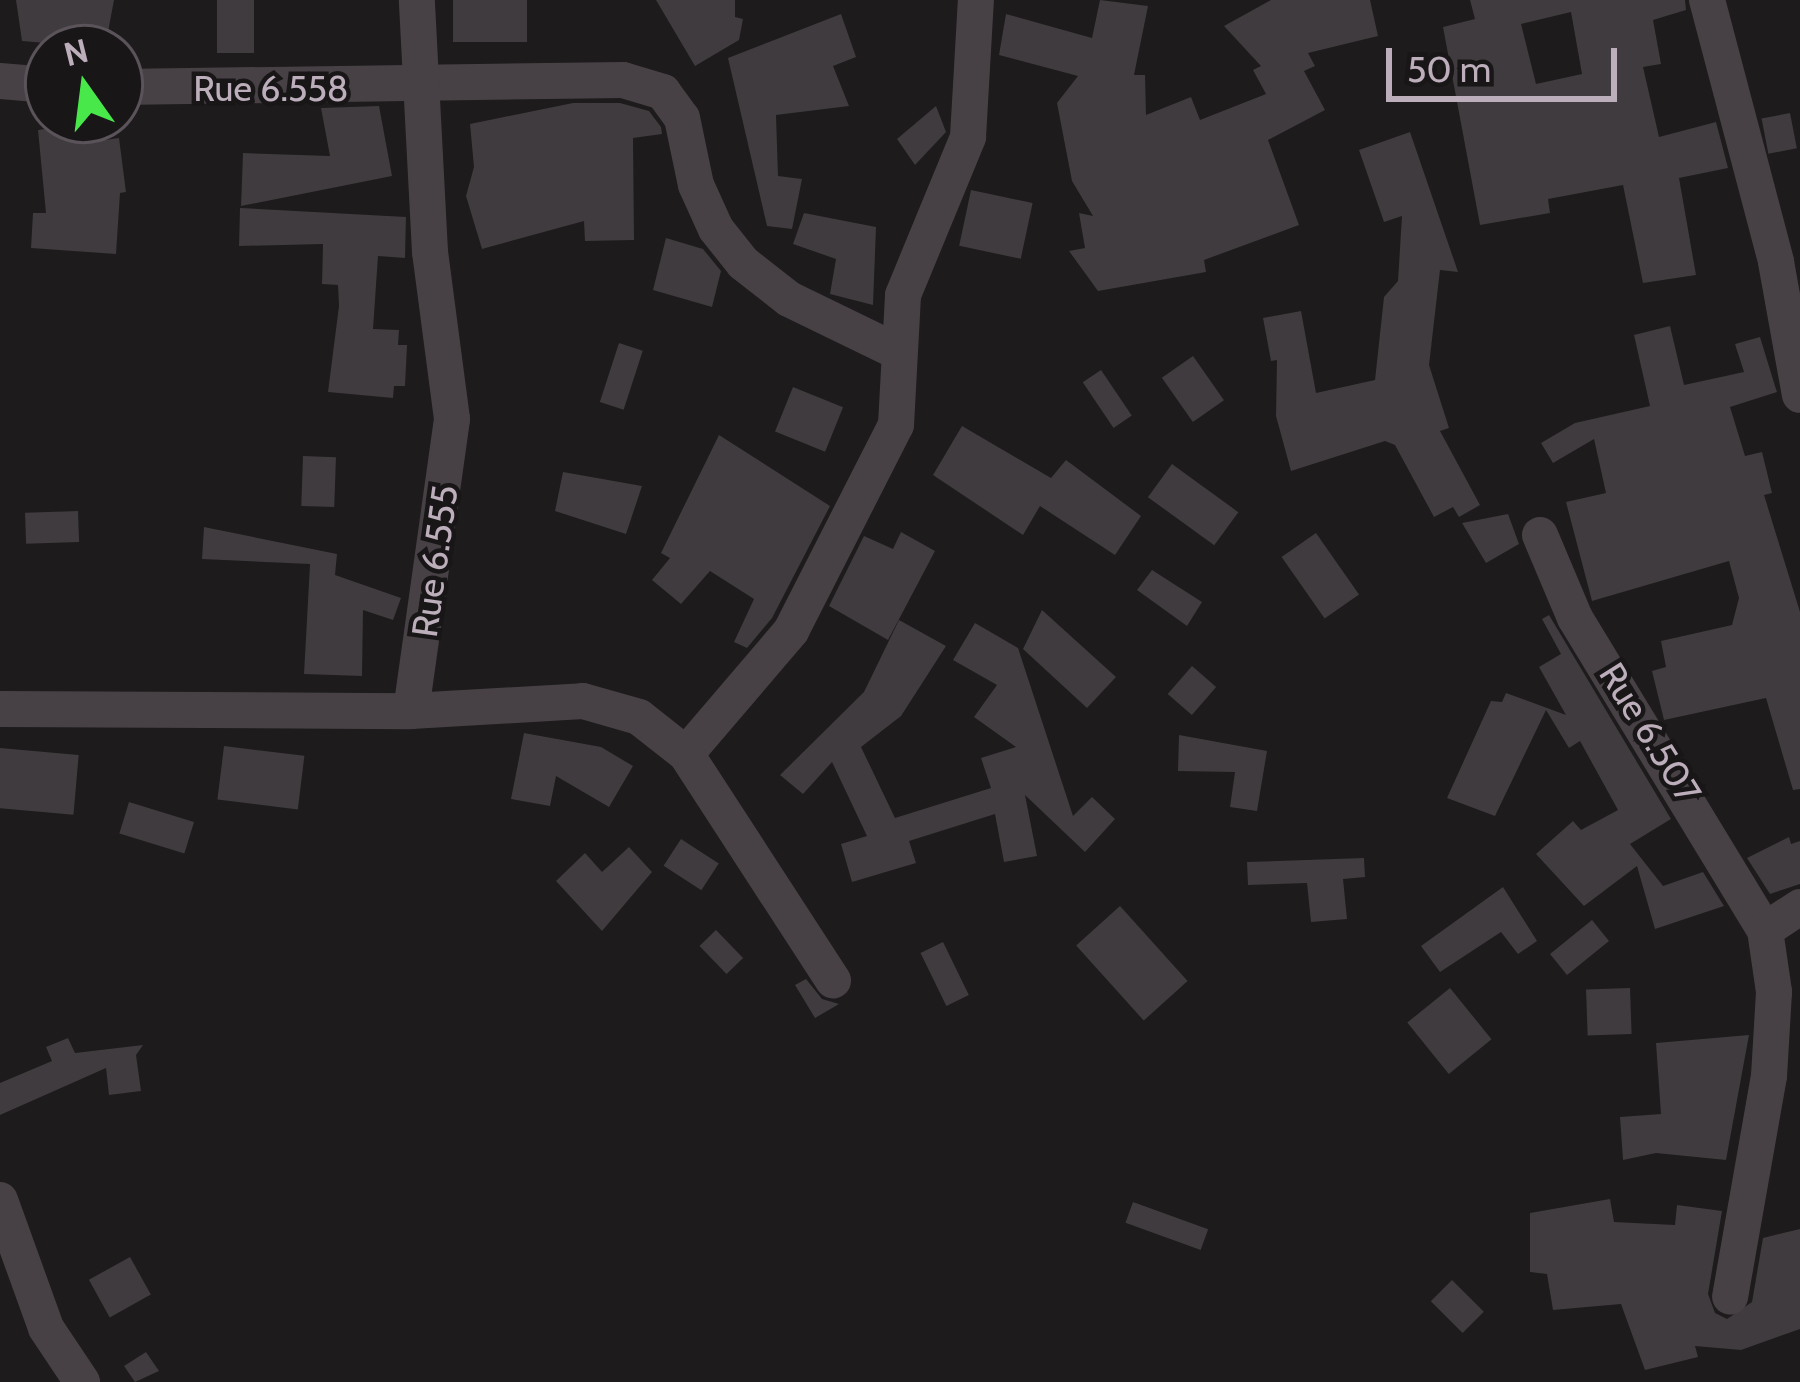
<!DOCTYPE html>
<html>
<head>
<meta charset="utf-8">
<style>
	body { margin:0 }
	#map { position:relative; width:1800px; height:1382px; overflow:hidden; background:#1d1b1c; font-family:Cabin,sans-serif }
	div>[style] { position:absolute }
	.building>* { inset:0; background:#3f3b3e; transform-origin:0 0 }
	.minor>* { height:36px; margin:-18px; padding:0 18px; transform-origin:18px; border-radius:18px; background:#474146 }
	span { translate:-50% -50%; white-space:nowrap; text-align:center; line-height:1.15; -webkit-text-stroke:9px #181617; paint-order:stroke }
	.street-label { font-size:36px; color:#bcaebb }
	.north { position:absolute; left:24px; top:24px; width:120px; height:120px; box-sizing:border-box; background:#181617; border:3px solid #5a5359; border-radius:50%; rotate:346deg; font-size:33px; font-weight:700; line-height:48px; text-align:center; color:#bcaebb }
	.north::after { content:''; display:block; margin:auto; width:42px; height:54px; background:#49e84a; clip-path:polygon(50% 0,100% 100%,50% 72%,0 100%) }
	.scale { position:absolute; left:1386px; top:48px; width:231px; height:54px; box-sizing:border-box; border:6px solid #bcaebb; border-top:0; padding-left:15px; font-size:36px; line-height:42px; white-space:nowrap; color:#bcaebb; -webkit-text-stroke:9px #181617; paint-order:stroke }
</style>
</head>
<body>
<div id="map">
	<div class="building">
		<i style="clip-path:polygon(16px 0,114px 0,105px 48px,22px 41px)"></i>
		<i style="left:217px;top:0;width:37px;height:53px"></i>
		<i style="left:453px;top:0;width:74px;height:42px"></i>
		<i style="clip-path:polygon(656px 0,735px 0,735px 17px,743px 19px,739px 40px,695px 66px)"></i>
		<i style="clip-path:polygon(1100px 0,1148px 6px,1134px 75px,1145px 75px,1146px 115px,1191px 97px,1200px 120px,1266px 94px,1253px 70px,1261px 66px,1224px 26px,1271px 0,1370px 0,1378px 36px,1308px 53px,1315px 66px,1304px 71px,1325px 110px,1268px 140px,1299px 225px,1204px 260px,1206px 272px,1098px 291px,1069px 251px,1085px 248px,1079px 213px,1093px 216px,1072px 181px,1057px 103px,1078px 76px,999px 55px,1006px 14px,1092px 38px)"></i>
		<i style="clip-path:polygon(evenodd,1470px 0,1685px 0,1686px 10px,1653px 20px,1661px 64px,1643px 67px,1659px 137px,1716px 122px,1728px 168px,1679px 178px,1696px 275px,1643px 283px,1623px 185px,1548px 199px,1550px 213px,1480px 225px,1443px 27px,1475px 19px,1470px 0,1571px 12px,1582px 74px,1536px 84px,1521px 24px,1571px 12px)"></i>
		<i style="clip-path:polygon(841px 14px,856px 57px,833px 66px,849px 106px,776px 115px,778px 176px,802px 179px,792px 229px,767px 226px,728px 58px)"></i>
		<i style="clip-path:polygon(573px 103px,620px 103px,649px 111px,661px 127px,662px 134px,633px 138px,634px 240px,585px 241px,584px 221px,482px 249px,466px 196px,474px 167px,470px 124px)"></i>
		<i style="clip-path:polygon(379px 106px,392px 176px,241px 206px,243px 153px,330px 156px,321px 108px)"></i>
		<i style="clip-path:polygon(936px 106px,946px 132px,915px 165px,897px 139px)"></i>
		<i style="left:1790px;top:113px;width:36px;height:29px;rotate:79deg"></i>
		<i style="clip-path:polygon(87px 123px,90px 142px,119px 138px,126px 192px,120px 193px,116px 254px,31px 248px,33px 213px,46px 213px,38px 130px)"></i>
		<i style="clip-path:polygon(1410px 132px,1458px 272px,1440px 270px,1429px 365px,1449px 428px,1440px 431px,1480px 505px,1459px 517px,1453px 507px,1434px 517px,1395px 445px,1385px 441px,1291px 471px,1276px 416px,1277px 360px,1271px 361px,1263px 318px,1301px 311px,1316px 393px,1375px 380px,1384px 297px,1398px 281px,1402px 216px,1384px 222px,1359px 150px)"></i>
		<i style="left:971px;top:190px;width:63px;height:57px;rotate:12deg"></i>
		<i style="clip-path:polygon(240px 208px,406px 217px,405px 258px,378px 256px,373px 329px,399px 330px,398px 345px,407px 345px,405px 386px,394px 386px,393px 398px,328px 392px,339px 306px,338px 285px,322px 284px,323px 244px,239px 246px)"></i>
		<i style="clip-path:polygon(804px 213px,876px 227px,873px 305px,830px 294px,836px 259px,793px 244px)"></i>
		<i style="clip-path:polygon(666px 238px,703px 249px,721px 271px,712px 307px,653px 290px)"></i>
		<i style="clip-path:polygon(1670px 326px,1684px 385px,1744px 372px,1735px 344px,1760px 337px,1775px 386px,1777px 392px,1730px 407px,1745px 456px,1762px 452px,1772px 493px,1764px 495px,1800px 612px,1800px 789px,1793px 790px,1766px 698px,1664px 720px,1652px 671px,1666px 667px,1661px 641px,1732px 625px,1739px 598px,1729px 561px,1592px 601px,1566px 502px,1606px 493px,1594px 439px,1553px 463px,1541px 443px,1575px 423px,1650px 406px,1634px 335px)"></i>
		<i style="left:619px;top:343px;width:25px;height:62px;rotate:18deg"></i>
		<i style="left:1193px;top:356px;width:54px;height:38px;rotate:55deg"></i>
		<i style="left:1101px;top:370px;width:55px;height:22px;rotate:56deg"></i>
		<i style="left:793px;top:387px;width:54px;height:48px;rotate:22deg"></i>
		<i style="clip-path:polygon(962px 426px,1051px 478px,1066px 460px,1141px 516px,1115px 555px,1040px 506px,1023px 535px,933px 475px)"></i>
		<i style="clip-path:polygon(719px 435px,830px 506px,772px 618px,747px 648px,734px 642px,754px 599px,710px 571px,681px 604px,652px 580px,670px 558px,661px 553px)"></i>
		<i style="left:303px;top:456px;width:33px;height:50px;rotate:2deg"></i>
		<i style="left:1172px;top:464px;width:82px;height:41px;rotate:36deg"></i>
		<i style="clip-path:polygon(563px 472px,642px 486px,626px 534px,555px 511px)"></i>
		<i style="left:78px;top:511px;width:31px;height:53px;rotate:88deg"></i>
		<i style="clip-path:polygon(1508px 514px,1519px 544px,1486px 563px,1462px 523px)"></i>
		<i style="clip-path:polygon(204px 527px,337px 554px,335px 575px,401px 598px,393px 620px,363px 610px,362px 676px,304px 674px,310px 564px,202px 559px)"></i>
		<i style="clip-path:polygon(901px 532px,935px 551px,888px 640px,829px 606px,864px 536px,893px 549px)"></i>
		<i style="left:1316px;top:533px;width:75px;height:42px;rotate:55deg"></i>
		<i style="clip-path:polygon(1152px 570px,1202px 602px,1187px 626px,1137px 590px)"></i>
		<i style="clip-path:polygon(1042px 610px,1116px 677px,1087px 708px,1023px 649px)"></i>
		<i style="clip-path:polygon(1549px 615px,1671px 819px,1630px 844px,1663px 886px,1703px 872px,1724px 906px,1655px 929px,1637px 866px,1584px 906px,1536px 854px,1573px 821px,1581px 830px,1618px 810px,1580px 741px,1569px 748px,1546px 710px,1495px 816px,1447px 798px,1491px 701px,1502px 702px,1506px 693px,1566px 715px,1539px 667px,1561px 654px,1542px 619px)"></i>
		<i style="clip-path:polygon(899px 620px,946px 646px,901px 716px,861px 747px,895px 818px,991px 788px,981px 758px,1016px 747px,974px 717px,997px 685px,953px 660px,975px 623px,1018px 648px,1073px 816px,1092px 797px,1115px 819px,1085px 852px,1025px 795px,1037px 856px,1004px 862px,995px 814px,909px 841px,916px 863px,852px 882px,841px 844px,867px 836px,832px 762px,803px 794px,780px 775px,864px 692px)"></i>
		<i style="left:1192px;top:666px;width:32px;height:37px;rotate:41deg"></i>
		<i style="clip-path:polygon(524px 733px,601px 747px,633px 766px,609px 807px,556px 776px,550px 806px,511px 799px)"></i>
		<i style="clip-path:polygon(1179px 735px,1267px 751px,1257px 811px,1230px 807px,1235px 772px,1178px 771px)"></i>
		<i style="left:224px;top:746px;width:81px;height:54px;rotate:7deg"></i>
		<i style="left:0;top:748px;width:79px;height:60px;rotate:5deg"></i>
		<i style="left:129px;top:802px;width:68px;height:33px;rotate:17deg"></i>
		<i style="clip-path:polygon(1789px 837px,1791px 844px,1800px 841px,1800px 884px,1770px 894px,1747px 858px)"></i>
		<i style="left:681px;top:839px;width:45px;height:32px;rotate:33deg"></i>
		<i style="clip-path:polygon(629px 847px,652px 872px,602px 931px,556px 881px,585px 853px,602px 872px)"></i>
		<i style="clip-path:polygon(1364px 858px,1365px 877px,1343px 879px,1347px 919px,1311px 922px,1307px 883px,1248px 885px,1247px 862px)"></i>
		<i style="clip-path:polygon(1503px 887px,1537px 941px,1518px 954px,1501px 932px,1440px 972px,1421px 946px)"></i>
		<i style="left:1120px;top:906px;width:101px;height:59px;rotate:48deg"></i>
		<i style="left:1592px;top:920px;width:27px;height:54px;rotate:51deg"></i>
		<i style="left:716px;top:930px;width:39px;height:23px;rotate:46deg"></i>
		<i style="left:943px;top:942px;width:59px;height:25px;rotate:64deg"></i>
		<i style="clip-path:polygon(806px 979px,822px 999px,839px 1004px,815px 1018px,795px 985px)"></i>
		<i style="left:1450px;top:988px;width:66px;height:55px;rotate:51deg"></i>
		<i style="left:1630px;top:988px;width:46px;height:44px;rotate:88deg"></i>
		<i style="clip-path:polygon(1749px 1035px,1726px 1160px,1656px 1153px,1623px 1160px,1620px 1117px,1661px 1114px,1656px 1043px)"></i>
		<i style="clip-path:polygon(68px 1038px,75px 1053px,143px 1045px,136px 1055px,141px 1091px,109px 1095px,106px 1068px,0 1115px,0 1083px,52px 1061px,46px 1047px)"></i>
		<i style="clip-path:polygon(1610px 1199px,1614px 1222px,1675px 1225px,1677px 1205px,1722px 1211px,1708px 1294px,1715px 1313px,1727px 1319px,1752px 1302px,1763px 1238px,1800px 1229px,1800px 1329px,1741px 1350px,1695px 1346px,1698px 1357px,1645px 1370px,1621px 1304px,1553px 1310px,1547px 1274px,1530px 1272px,1530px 1213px)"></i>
		<i style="left:1133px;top:1202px;width:80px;height:22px;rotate:20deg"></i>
		<i style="left:130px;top:1257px;width:43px;height:47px;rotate:61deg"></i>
		<i style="left:1452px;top:1280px;width:45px;height:30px;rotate:45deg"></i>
		<i style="clip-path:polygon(146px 1352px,159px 1371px,135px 1382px,124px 1366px)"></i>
	</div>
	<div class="minor">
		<i style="left:1707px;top:0;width:271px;rotate:75.2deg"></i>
		<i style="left:1776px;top:262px;width:135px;rotate:79.8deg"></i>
		<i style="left:0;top:81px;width:48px;rotate:4.8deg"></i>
		<i style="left:120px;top:87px;width:503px;rotate:-0.8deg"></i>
		<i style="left:623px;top:80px;width:42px;rotate:16.7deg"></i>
		<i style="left:663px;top:92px;width:32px;rotate:54deg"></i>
		<i style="left:682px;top:118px;width:68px;rotate:78.2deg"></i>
		<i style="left:696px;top:185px;width:48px;rotate:65.6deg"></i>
		<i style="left:716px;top:229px;width:43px;rotate:51.5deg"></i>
		<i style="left:743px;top:263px;width:58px;rotate:38deg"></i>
		<i style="left:789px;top:299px;width:119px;rotate:25.9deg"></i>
		<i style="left:1540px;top:535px;width:90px;rotate:67.1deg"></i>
		<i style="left:1575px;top:618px;width:365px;rotate:58.7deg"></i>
		<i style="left:1765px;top:930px;width:63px;rotate:81.7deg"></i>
		<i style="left:1774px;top:992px;width:84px;rotate:93.4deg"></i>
		<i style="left:1769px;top:1076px;width:224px;rotate:100deg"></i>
		<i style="left:0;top:709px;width:411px;rotate:0.3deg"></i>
		<i style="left:411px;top:711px;width:295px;rotate:-82deg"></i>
		<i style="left:452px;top:419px;width:168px;rotate:-97.5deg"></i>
		<i style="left:430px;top:252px;width:252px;rotate:-93deg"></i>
		<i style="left:411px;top:711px;width:172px;rotate:-3.3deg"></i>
		<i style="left:583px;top:701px;width:58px;rotate:15.9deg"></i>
		<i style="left:639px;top:717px;width:60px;rotate:38.2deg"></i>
		<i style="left:686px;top:754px;width:270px;rotate:57deg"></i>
		<i style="left:686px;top:754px;width:162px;rotate:-49.5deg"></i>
		<i style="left:791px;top:631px;width:231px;rotate:-63deg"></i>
		<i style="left:896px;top:425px;width:130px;rotate:-86.9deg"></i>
		<i style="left:903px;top:295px;width:171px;rotate:-67.6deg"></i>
		<i style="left:968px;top:137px;width:137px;rotate:-86.7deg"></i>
		<i style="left:1765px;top:930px;width:42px;rotate:-33.3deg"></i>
		<i style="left:0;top:1200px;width:136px;rotate:70.2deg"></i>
		<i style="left:46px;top:1328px;width:65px;rotate:56.3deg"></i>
	</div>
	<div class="street-label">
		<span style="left:271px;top:89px">Rue 6.558</span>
		<span style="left:435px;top:561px;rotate:-82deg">Rue 6.555</span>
		<span style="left:1650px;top:733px;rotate:58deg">Rue 6.507</span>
	</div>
	<div class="north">N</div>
	<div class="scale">50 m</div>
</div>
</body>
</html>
